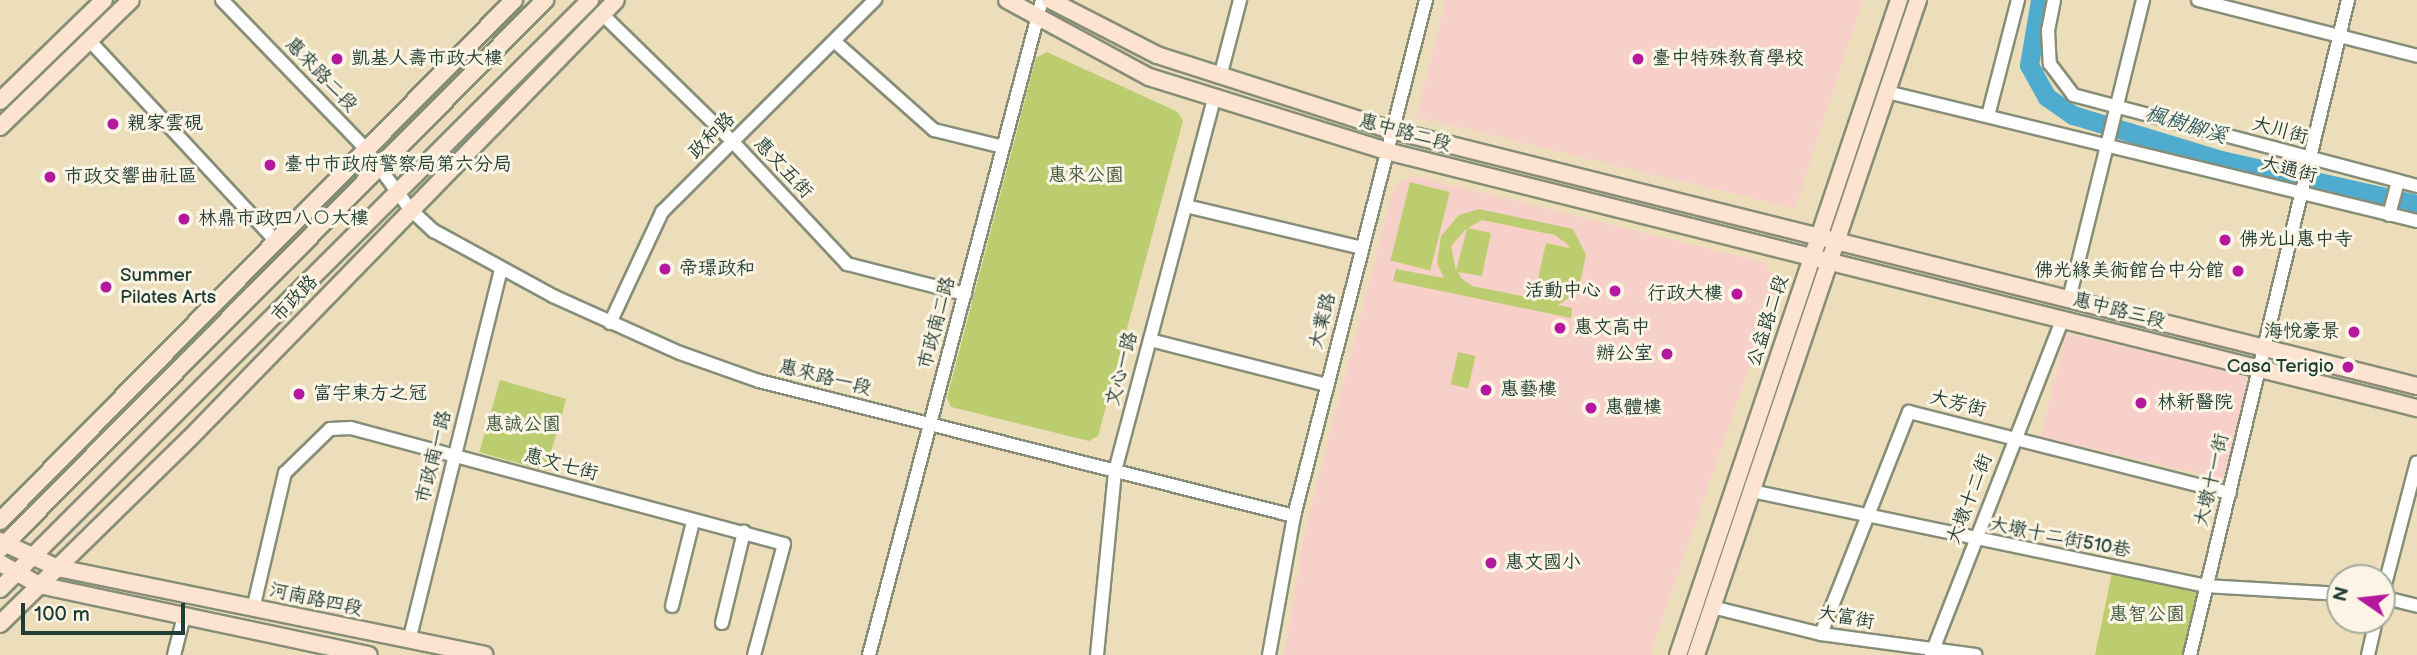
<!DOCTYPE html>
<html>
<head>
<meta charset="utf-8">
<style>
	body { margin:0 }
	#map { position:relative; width:2417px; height:655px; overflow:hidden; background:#eddebb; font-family:"Balsamiq Sans","LXGW WenKai TC",sans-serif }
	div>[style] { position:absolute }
	.built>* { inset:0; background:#f7d0c9; transform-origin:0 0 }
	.green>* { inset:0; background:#bccd70; transform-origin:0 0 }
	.river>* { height:19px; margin:-9.5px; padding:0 9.5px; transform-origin:9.5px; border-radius:9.5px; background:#50acce }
	.roads { filter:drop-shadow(2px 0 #868e78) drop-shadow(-2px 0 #868e78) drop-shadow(0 2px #868e78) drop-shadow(0 -2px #868e78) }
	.street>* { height:12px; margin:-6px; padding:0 6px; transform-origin:6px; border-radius:6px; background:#fff }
	.secondary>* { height:16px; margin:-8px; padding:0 8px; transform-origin:8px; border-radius:8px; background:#fde4d0 }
	.dots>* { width:19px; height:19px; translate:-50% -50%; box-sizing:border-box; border:4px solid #fcf5e5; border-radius:50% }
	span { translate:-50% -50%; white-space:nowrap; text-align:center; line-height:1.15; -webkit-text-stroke:6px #fcf5e5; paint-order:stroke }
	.poi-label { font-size:19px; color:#1f3d34 }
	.left { translate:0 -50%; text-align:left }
	.right { translate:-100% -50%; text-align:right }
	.street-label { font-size:19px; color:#1f3d34 }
	.park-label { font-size:19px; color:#3e5a40 }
	.water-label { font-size:21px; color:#2e5e62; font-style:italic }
	.north { position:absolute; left:2326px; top:564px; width:70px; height:70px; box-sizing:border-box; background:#fcf5e5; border:2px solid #a4ab9e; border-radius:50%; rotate:284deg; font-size:19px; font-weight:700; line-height:28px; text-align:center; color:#1f3d34 }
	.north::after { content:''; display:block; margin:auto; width:24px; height:32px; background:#b5179e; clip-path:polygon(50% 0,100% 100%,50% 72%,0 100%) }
	.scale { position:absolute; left:21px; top:603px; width:164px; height:32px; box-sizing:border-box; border:4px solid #1f3d34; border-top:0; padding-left:9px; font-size:21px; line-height:24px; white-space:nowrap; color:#1f3d34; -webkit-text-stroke:5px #fcf5e5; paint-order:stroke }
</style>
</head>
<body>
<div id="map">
	<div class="built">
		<i style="clip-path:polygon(1446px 0,1863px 0,1795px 209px,1416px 117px)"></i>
		<i style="clip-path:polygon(1414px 176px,1765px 263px,1778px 284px,1650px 655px,1284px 655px,1306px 526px,1394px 187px)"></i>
		<i style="left:2065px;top:333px;width:192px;height:107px;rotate:13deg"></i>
	</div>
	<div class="green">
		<i style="clip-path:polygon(1047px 52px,1178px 112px,1183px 121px,1098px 436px,1089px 441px,951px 407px,947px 398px,1036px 58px)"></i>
		<i style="left:1410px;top:182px;width:41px;height:81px;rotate:14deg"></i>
		<i style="clip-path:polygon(evenodd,1479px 209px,1573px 229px,1586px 255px,1578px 292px,1558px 305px,1572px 308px,1571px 318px,1393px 281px,1396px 269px,1444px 278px,1437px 263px,1441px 236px,1459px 215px,1479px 209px,1482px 220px,1555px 235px,1567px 244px,1570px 248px,1546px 243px,1536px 287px,1560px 293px,1537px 299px,1472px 286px,1461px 278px,1458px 272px,1482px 276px,1491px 233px,1468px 228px,1482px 220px,1479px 209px,1466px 229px,1467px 229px,1456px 271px,1451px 246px,1466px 229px)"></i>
		<i style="left:1458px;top:352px;width:18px;height:33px;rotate:13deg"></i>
		<i style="left:500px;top:380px;width:69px;height:75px;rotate:16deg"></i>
		<i style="clip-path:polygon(2113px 568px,2207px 586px,2190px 655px,2095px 655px)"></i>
	</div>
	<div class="river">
		<i style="left:2040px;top:0;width:66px;rotate:99.6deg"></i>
		<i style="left:2029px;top:65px;width:37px;rotate:61deg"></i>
		<i style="left:2047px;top:97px;width:32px;rotate:35deg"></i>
		<i style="left:2073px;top:115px;width:155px;rotate:16.9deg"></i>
		<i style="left:2221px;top:160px;width:201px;rotate:12.7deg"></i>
	</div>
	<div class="roads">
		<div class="street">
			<i style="left:222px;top:0;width:206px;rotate:46deg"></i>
			<i style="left:365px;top:148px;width:76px;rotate:53.6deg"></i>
			<i style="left:410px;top:209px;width:33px;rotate:43deg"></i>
			<i style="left:434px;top:231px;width:136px;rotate:28.6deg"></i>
			<i style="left:553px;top:296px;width:139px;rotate:24.2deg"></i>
			<i style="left:680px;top:353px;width:84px;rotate:19.5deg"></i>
			<i style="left:759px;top:381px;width:552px;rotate:14.16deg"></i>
			<i style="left:2054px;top:0;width:31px;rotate:101deg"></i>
			<i style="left:2048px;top:30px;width:34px;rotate:87deg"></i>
			<i style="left:2050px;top:64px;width:39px;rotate:53deg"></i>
			<i style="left:2073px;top:95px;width:356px;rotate:14.8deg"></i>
			<i style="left:2198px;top:0;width:226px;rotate:14.3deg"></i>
			<i style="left:602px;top:14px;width:183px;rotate:44.3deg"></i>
			<i style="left:733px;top:142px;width:167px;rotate:46.9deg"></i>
			<i style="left:847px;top:264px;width:122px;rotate:14.3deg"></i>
			<i style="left:89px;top:40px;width:273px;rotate:47.1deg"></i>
			<i style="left:834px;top:41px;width:134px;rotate:41.7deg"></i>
			<i style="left:934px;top:130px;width:71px;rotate:13.8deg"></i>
			<i style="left:1220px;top:77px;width:80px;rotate:-75.4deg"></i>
			<i style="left:1887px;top:92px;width:545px;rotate:13.68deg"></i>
			<i style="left:1988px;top:116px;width:120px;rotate:-75.5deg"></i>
			<i style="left:1186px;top:206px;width:181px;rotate:13.4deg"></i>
			<i style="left:2389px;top:215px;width:35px;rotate:-75deg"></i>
			<i style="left:2069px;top:299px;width:308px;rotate:-76.1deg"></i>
			<i style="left:610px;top:323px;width:123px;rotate:-64.9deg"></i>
			<i style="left:662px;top:212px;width:301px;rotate:-44.9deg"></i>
			<i style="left:1150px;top:340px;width:183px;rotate:14.3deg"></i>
			<i style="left:1752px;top:491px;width:465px;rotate:11.8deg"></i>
			<i style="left:2207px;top:586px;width:133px;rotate:3.4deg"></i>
			<i style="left:2382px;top:596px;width:138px;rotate:-75.4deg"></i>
			<i style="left:2382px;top:597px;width:36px;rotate:14deg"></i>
			<i style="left:672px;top:606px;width:87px;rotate:-76deg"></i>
			<i style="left:1712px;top:607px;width:112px;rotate:13.9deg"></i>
			<i style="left:1821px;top:634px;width:156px;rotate:7.7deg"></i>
			<i style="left:253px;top:609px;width:140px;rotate:-76.8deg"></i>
			<i style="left:285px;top:473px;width:63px;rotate:-44.4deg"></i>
			<i style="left:330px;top:429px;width:21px;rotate:-3deg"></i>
			<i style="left:351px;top:428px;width:448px;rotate:15deg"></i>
			<i style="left:784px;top:544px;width:115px;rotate:105.1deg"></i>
			<i style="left:722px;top:623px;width:94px;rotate:-76.4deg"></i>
			<i style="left:1821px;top:634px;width:239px;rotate:-68.4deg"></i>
			<i style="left:1909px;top:412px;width:331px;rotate:14.2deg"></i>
			<i style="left:409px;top:641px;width:383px;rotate:-76.1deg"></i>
			<i style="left:174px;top:655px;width:40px;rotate:-75.6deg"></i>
			<i style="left:869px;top:655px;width:677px;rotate:-75.2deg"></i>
			<i style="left:1097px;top:655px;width:185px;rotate:-84.4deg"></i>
			<i style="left:1115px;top:471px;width:385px;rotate:-75.1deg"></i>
			<i style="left:1269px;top:655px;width:141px;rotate:-79.8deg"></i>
			<i style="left:1294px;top:516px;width:533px;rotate:-75.65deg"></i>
			<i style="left:1931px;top:655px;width:361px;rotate:-68.6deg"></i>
			<i style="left:2190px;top:655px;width:674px;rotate:-76.44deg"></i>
			<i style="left:2368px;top:655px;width:36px;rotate:-77deg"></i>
		</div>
		<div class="secondary">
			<i style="left:1007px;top:0;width:162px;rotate:28.5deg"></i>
			<i style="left:1149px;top:77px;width:248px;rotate:17.3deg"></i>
			<i style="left:1386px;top:151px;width:1063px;rotate:14deg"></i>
			<i style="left:1050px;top:0;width:120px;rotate:27.2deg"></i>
			<i style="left:1157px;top:55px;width:246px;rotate:17.8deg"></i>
			<i style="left:1391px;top:130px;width:1057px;rotate:14.01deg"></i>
			<i style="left:0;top:101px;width:145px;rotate:-44.2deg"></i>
			<i style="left:0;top:127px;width:182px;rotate:-44.1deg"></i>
			<i style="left:0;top:521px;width:732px;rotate:-45.39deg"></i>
			<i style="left:0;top:541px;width:64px;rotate:25deg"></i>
			<i style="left:58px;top:568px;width:435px;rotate:11.5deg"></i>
			<i style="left:0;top:549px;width:774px;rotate:-45.21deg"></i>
			<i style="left:0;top:563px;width:45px;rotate:29.4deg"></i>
			<i style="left:39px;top:585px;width:337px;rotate:12deg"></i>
			<i style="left:0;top:589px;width:834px;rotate:-44.95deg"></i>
			<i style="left:0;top:624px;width:264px;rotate:-44.4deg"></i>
			<i style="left:189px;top:439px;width:612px;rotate:-45.79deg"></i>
			<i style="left:1678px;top:655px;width:691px;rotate:-71.36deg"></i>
			<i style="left:1696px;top:655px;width:692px;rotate:-71.28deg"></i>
		</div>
	</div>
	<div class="dots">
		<i style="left:337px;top:59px;background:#b5179e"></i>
		<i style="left:1638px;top:59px;background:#b5179e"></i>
		<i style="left:113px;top:124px;background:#b5179e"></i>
		<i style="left:270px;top:165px;background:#b5179e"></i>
		<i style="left:50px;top:177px;background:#b5179e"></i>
		<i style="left:184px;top:219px;background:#b5179e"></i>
		<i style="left:2225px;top:240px;background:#b5179e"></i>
		<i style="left:665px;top:269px;background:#b5179e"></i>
		<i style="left:2238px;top:271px;background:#b5179e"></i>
		<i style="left:106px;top:287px;background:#b5179e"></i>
		<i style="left:1615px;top:291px;background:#b5179e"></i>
		<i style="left:1737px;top:294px;background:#b5179e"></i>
		<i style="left:1560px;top:328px;background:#b5179e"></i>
		<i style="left:2354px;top:332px;background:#b5179e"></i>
		<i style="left:1667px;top:354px;background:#b5179e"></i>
		<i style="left:2348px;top:367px;background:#b5179e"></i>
		<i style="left:1486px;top:390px;background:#b5179e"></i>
		<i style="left:299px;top:394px;background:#b5179e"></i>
		<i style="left:2141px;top:403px;background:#b5179e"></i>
		<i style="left:1591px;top:408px;background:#b5179e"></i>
		<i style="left:1491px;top:563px;background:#b5179e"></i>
	</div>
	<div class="poi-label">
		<span class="left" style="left:351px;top:59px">凱基人壽市政大樓</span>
		<span class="left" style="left:1652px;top:59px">臺中特殊教育學校</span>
		<span class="left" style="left:127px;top:124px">親家雲硯</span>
		<span class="left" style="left:284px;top:165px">臺中市政府警察局第六分局</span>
		<span class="left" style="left:64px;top:177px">市政交響曲社區</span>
		<span class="left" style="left:198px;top:219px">林鼎市政四八〇大樓</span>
		<span class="left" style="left:2239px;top:240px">佛光山惠中寺</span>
		<span class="left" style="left:679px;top:269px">帝璟政和</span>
		<span class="right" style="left:2224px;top:271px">佛光緣美術館台中分館</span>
		<span class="left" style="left:120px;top:287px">Summer<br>Pilates Arts</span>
		<span class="right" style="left:1601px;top:291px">活動中心</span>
		<span class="right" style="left:1723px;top:294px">行政大樓</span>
		<span class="left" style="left:1574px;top:328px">惠文高中</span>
		<span class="right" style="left:2340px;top:332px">海悅豪景</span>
		<span class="right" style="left:1653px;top:354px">辦公室</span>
		<span class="right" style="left:2334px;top:367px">Casa Terigio</span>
		<span class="left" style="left:1500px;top:390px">惠藝樓</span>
		<span class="left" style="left:313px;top:394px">富宇東方之冠</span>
		<span class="left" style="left:2157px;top:403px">林新醫院</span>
		<span class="left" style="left:1605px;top:408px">惠體樓</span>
		<span class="left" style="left:1505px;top:563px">惠文國小</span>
	</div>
	<div class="street-label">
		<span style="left:321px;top:75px;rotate:46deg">惠來路二段</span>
		<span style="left:2280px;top:131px;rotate:15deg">大川街</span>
		<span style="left:1405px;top:133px;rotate:15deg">惠中路二段</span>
		<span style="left:712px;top:136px;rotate:-45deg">政和路</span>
		<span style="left:783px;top:168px;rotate:47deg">惠文五街</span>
		<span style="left:2289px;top:170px;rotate:14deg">大通街</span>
		<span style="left:295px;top:299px;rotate:-46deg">市政路</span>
		<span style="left:2119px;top:311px;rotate:14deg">惠中路三段</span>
		<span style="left:1323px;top:321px;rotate:-76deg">大業路</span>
		<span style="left:1768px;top:321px;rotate:-72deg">公益路二段</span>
		<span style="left:937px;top:323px;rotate:-75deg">市政南二路</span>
		<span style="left:1122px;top:369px;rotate:-75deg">文心一路</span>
		<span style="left:825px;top:378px;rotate:14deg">惠來路一段</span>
		<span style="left:1958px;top:404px;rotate:14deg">大芳街</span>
		<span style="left:434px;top:457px;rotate:-76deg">市政南一路</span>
		<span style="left:561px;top:465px;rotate:15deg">惠文七街</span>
		<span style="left:2212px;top:480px;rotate:-77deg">大墩十一街</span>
		<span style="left:1970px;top:499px;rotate:-69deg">大墩十二街</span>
		<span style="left:2060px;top:538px;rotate:11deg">大墩十二街510巷</span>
		<span style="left:316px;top:600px;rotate:12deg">河南路四段</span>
		<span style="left:1846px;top:618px;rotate:10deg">大富街</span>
	</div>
	<div class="park-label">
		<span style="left:1086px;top:176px">惠來公園</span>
		<span style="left:523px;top:425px">惠誠公園</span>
		<span style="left:2147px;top:615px">惠智公園</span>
	</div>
	<div class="water-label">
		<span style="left:2186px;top:125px;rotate:17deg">楓樹腳溪</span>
	</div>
	<div class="north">N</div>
	<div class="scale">100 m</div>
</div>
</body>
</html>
